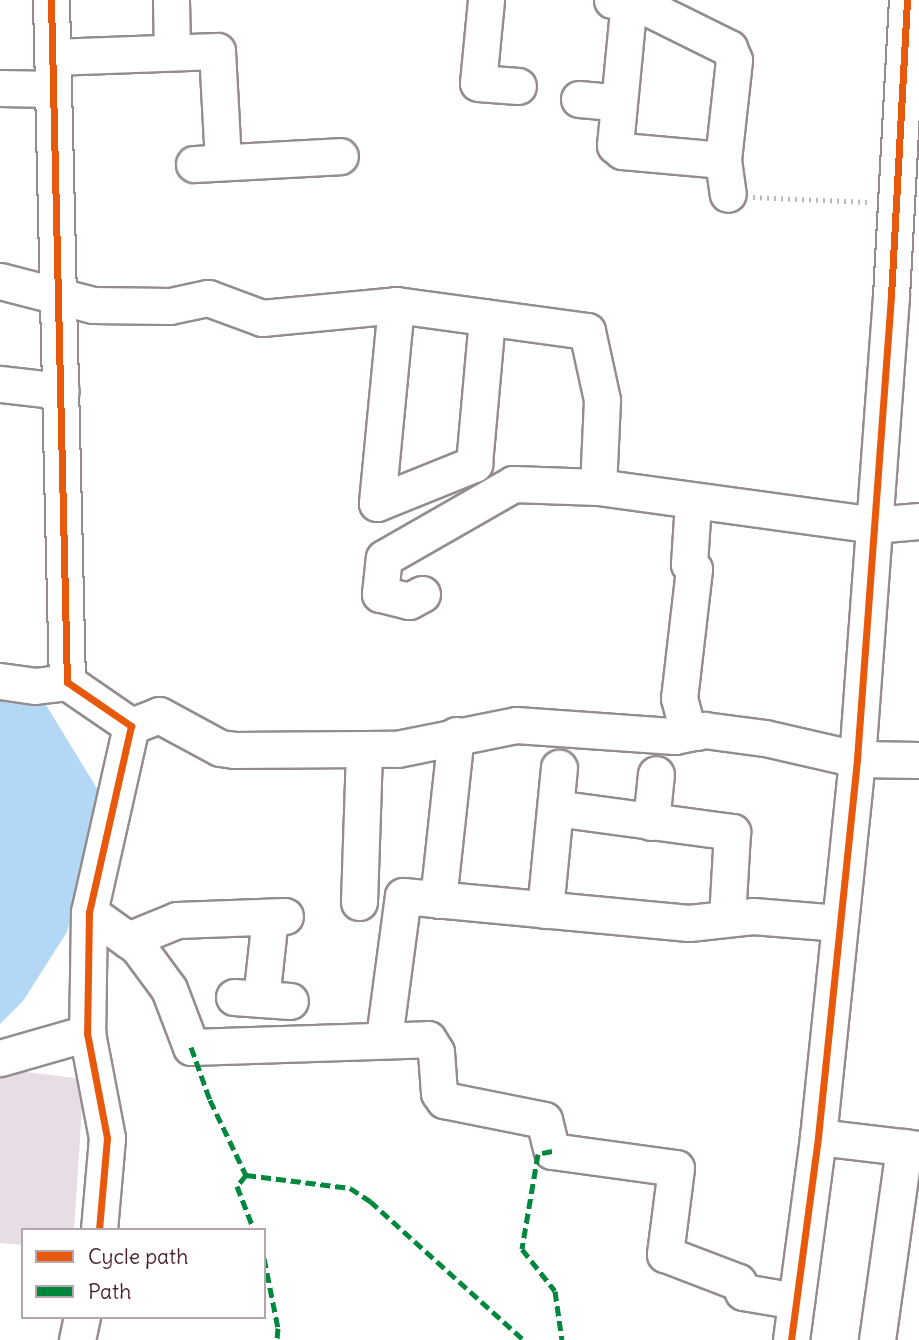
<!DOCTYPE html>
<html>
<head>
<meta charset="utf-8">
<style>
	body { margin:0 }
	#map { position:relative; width:919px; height:1340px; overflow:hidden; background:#fff; font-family:Delius,sans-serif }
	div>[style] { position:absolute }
	.water>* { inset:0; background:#b3d8f5 }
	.building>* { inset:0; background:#e7dee5 }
	.path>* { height:4.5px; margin-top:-2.25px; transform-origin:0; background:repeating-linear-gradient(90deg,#bdb8b9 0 2px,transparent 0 7px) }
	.roads { filter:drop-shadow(2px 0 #948c8e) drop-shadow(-2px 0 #948c8e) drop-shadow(0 2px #948c8e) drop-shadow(0 -2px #948c8e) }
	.minor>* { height:35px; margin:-17.5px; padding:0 17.5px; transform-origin:17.5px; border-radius:17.5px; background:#fff }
	.quiet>* { height:5px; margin-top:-2.5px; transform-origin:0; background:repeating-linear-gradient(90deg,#00873e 0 10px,transparent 0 15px) }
	.cycleway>* { height:7px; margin:-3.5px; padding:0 3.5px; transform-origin:3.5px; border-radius:3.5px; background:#e8590c }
	span { translate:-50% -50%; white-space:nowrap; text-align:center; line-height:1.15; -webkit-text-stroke:5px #fff; paint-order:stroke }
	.legend { position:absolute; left:21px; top:1228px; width:245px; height:91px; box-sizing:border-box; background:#fff; border:2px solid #b7a5aa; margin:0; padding:9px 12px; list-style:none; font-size:21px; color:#4a1f2b }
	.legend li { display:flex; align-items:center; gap:14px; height:35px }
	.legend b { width:35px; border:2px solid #b7a5aa }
</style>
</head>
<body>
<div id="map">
	<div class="water">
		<i style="clip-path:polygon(0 690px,40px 695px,101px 795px,67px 932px,23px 1001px,0 1024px)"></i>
	</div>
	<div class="building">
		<i style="clip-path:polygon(0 1069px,84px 1079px,74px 1230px,23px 1230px,23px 1245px,0 1243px)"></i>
	</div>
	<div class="path">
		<i style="left:753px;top:197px;width:117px;rotate:2.4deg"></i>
	</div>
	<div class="roads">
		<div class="minor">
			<i style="left:51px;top:0;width:682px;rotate:88.66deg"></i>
			<i style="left:67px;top:682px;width:78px;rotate:34.5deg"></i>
			<i style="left:131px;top:726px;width:191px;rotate:102.7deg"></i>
			<i style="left:89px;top:912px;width:121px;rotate:90.9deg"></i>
			<i style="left:87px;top:1033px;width:107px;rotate:79.2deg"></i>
			<i style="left:107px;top:1138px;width:92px;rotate:95deg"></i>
			<i style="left:171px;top:0;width:52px;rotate:88.9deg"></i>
			<i style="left:486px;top:0;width:83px;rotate:95.5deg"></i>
			<i style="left:478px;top:83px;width:40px;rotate:4.3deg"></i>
			<i style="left:612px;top:0;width:35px;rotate:12deg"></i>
			<i style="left:646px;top:7px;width:93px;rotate:26.3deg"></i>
			<i style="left:729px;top:48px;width:13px;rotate:67deg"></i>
			<i style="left:734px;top:60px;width:101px;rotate:96.3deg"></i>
			<i style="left:723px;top:160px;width:34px;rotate:82deg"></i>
			<i style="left:629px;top:0;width:146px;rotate:95.5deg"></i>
			<i style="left:615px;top:145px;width:9px;rotate:41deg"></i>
			<i style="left:622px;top:151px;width:101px;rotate:5.1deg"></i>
			<i style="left:52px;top:57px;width:165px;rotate:-2.1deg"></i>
			<i style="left:217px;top:51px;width:111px;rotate:86.9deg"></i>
			<i style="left:0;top:88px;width:53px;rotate:1.1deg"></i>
			<i style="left:579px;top:99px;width:38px;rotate:5deg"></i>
			<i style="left:194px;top:164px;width:146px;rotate:-3.1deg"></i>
			<i style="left:0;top:281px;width:96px;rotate:14.5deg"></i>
			<i style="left:93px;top:305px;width:77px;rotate:0.7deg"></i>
			<i style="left:170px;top:306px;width:39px;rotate:-12deg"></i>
			<i style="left:208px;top:298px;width:58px;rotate:20.3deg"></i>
			<i style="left:262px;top:318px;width:135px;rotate:-5.5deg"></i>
			<i style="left:396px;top:305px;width:193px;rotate:7.8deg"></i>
			<i style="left:587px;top:331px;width:71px;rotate:77.7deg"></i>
			<i style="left:602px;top:400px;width:87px;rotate:92.6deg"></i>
			<i style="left:598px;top:487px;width:279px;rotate:7.8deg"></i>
			<i style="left:874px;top:525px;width:45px;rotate:-5.1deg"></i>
			<i style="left:396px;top:305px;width:199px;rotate:95.5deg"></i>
			<i style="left:377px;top:503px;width:105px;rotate:-21.9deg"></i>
			<i style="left:474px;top:464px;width:147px;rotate:-84.9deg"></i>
			<i style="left:0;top:384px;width:61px;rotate:6.5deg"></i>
			<i style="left:693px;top:502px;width:62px;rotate:93.7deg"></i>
			<i style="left:689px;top:564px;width:7px;rotate:45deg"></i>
			<i style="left:694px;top:569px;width:130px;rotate:96.6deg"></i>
			<i style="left:679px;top:698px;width:28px;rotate:75deg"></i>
			<i style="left:686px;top:725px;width:13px;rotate:32deg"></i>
			<i style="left:422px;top:594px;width:15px;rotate:152deg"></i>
			<i style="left:409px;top:601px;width:30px;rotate:-166deg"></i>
			<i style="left:380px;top:594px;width:36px;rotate:-84deg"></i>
			<i style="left:384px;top:558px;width:149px;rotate:-29.8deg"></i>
			<i style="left:513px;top:484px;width:85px;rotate:2deg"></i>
			<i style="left:0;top:681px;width:35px;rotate:8deg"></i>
			<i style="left:35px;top:686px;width:32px;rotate:-7deg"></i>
			<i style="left:131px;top:726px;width:30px;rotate:-21deg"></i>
			<i style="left:159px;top:715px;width:69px;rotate:28.4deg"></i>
			<i style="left:220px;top:748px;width:14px;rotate:8deg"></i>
			<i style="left:234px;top:750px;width:163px;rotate:-0.4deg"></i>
			<i style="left:397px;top:749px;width:121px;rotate:-11.4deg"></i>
			<i style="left:516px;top:725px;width:159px;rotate:4deg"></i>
			<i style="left:675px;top:736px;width:30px;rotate:-12deg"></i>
			<i style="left:704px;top:730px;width:62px;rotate:7.5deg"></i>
			<i style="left:765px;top:738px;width:94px;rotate:12.9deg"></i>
			<i style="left:857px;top:759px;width:62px;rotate:0.9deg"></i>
			<i style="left:555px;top:808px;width:179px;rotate:7.7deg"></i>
			<i style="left:732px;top:832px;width:86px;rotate:93.3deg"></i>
			<i style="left:651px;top:822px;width:48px;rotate:-84.1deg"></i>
			<i style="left:438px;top:900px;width:166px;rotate:-83.8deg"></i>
			<i style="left:359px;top:902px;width:152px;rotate:-88.1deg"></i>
			<i style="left:545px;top:910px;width:143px;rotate:-84.4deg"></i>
			<i style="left:89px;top:912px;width:60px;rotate:35.5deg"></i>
			<i style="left:138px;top:947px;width:52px;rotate:53.6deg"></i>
			<i style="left:169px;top:989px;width:62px;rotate:69.2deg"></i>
			<i style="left:191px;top:1047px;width:237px;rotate:-1.9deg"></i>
			<i style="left:428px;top:1039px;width:15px;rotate:58deg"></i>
			<i style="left:436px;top:1052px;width:41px;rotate:85.8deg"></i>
			<i style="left:439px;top:1093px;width:9px;rotate:54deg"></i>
			<i style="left:444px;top:1100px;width:102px;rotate:11.3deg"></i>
			<i style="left:544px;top:1120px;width:32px;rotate:76deg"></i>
			<i style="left:552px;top:1151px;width:125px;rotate:7.8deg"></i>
			<i style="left:676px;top:1168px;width:87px;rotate:97.3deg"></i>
			<i style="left:665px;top:1254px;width:78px;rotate:21deg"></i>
			<i style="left:738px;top:1282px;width:11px;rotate:63deg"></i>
			<i style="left:743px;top:1292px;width:54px;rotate:9.6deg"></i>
			<i style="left:128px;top:940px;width:53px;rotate:-22.2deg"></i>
			<i style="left:177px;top:920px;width:108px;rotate:-2.1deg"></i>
			<i style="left:234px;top:997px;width:56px;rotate:4.1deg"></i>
			<i style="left:261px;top:999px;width:82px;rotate:-83.7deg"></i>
			<i style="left:384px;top:1038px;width:143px;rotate:-82.4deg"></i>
			<i style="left:403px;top:896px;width:287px;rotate:5.4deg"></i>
			<i style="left:689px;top:923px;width:64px;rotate:-6.2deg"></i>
			<i style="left:753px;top:916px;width:86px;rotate:4.7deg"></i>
			<i style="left:0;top:1058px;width:91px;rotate:-16deg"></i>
			<i style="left:818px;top:1137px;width:102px;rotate:6.8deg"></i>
			<i style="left:77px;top:1340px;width:24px;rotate:-78deg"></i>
			<i style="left:791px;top:1340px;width:205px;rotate:-82.4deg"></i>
			<i style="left:818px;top:1137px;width:380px;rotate:-84.1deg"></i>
			<i style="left:857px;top:759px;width:464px;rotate:-85.8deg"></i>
			<i style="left:891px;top:296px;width:296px;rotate:-86.9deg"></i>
			<i style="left:877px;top:1340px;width:195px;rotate:-82deg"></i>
		</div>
	</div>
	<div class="quiet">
		<i style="left:191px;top:1047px;width:56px;rotate:70.3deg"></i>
		<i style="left:210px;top:1100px;width:83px;rotate:64.4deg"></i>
		<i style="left:246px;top:1175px;width:14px;rotate:129deg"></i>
		<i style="left:237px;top:1186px;width:47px;rotate:68.9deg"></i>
		<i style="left:552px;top:1151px;width:14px;rotate:168deg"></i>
		<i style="left:538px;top:1154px;width:96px;rotate:99.6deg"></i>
		<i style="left:522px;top:1249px;width:53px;rotate:51.8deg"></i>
		<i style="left:555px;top:1291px;width:49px;rotate:81.9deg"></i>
		<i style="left:246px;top:1175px;width:105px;rotate:7.1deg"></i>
		<i style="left:350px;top:1188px;width:24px;rotate:33deg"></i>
		<i style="left:370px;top:1201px;width:207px;rotate:42.1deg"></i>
		<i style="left:264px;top:1258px;width:71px;rotate:78.7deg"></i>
		<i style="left:278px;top:1328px;width:12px;rotate:95deg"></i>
	</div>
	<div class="cycleway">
		<i style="left:51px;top:0;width:682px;rotate:88.66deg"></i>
		<i style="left:67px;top:682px;width:78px;rotate:34.5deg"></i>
		<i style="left:131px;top:726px;width:191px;rotate:102.7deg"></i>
		<i style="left:89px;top:912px;width:121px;rotate:90.9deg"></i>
		<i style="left:87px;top:1033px;width:107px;rotate:79.2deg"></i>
		<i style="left:107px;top:1138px;width:92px;rotate:95deg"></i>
		<i style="left:791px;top:1340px;width:205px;rotate:-82.4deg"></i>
		<i style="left:818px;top:1137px;width:380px;rotate:-84.1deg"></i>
		<i style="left:857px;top:759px;width:464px;rotate:-85.8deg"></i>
		<i style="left:891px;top:296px;width:296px;rotate:-86.9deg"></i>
	</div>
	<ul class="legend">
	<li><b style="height:9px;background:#e8590c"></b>Cycle path</li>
	<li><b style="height:9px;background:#00873e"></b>Path</li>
	</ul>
</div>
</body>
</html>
